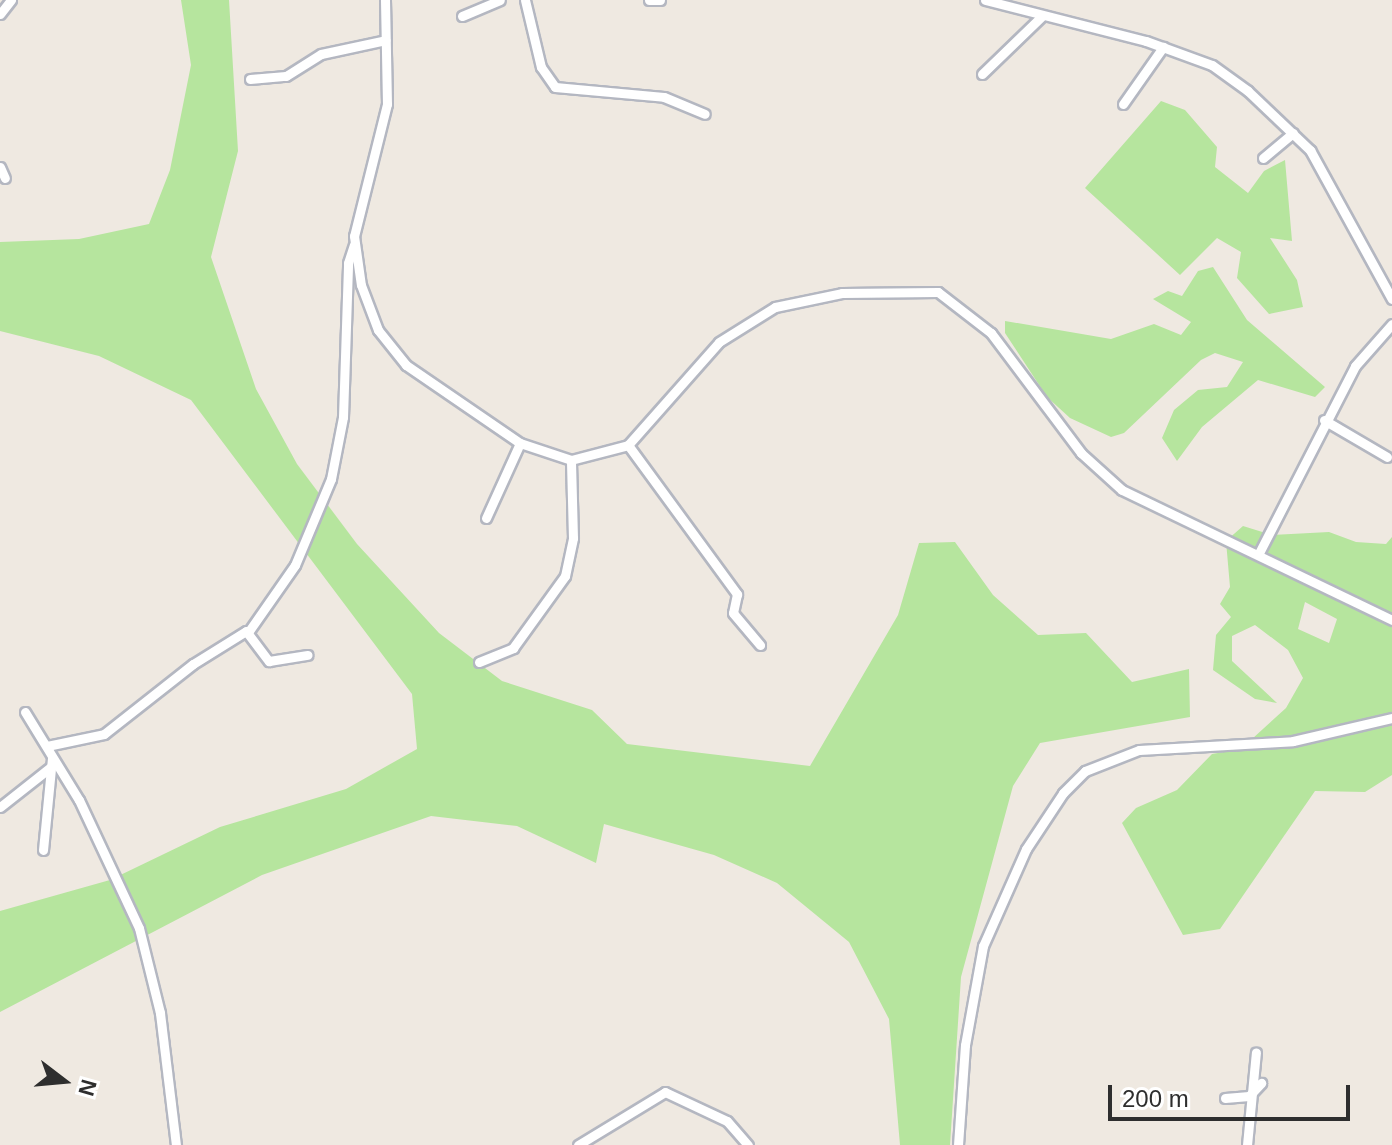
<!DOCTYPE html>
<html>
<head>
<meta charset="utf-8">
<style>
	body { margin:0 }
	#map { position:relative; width:1392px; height:1145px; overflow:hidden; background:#efe9e1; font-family:Arial,sans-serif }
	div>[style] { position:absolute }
	.green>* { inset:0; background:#b6e59e }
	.roads { filter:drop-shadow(2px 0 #b4b7c1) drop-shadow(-2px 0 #b4b7c1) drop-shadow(0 2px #b4b7c1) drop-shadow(0 -2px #b4b7c1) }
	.minor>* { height:9px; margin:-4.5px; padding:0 4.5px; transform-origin:4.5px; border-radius:4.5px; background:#fff }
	span { translate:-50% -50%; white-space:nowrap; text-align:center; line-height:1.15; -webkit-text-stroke:8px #fff; paint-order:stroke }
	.north { position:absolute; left:24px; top:1041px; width:80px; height:80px; -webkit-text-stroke:6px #fff; paint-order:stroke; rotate:106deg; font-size:22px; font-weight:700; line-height:32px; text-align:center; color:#2e2e2e }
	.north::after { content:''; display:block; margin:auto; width:28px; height:36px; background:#2e2e2e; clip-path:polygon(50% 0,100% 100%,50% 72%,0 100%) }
	.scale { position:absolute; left:1108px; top:1085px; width:242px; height:36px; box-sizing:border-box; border:4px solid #2e2e2e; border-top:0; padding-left:10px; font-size:24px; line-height:28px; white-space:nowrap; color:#2e2e2e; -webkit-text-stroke:6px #fff; paint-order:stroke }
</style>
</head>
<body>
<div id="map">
	<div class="green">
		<i style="clip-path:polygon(181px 0,229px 0,238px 151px,211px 257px,256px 389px,297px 464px,357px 544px,439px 633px,502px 681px,592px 710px,627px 744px,810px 766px,898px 615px,919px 543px,955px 542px,993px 595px,1038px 635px,1086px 633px,1132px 682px,1189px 669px,1190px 717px,1040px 743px,1013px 786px,961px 977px,950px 1145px,900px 1145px,889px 1019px,849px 942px,777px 883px,714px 855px,604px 824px,596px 863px,517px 826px,431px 816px,262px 875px,0 1012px,0 911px,110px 880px,220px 827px,346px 789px,417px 749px,412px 694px,191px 400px,99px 356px,0 331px,0 242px,79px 239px,149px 224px,170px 170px,191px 65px)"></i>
		<i style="clip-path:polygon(1161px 101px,1185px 110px,1217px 147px,1215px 167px,1248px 193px,1264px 171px,1285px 160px,1292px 241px,1270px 238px,1297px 280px,1303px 307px,1269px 314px,1237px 278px,1241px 252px,1217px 238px,1180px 275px,1085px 188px)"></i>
		<i style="clip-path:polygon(1213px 267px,1247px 320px,1325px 387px,1315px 397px,1258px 380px,1202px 427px,1177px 461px,1162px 438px,1174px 410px,1198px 390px,1227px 387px,1243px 362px,1215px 353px,1201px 360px,1124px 433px,1111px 437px,1070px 418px,1047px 397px,1005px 333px,1005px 321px,1111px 339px,1154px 324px,1181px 335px,1191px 322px,1153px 299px,1168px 291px,1182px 296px,1198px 271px)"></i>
		<i style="clip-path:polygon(evenodd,1243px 526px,1272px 535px,1329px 532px,1356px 542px,1386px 544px,1392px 537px,1392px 775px,1365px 792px,1315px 791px,1220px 929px,1183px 935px,1122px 823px,1136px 808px,1177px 790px,1212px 754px,1241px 749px,1286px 708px,1303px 678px,1288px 650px,1255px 625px,1232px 636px,1232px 661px,1277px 703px,1255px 699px,1213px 670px,1216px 635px,1231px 617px,1220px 604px,1230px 587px,1226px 541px,1243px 526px,1305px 602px,1337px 619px,1329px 643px,1298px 629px,1305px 602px)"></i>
	</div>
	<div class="roads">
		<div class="minor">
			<i style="left:385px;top:0;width:104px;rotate:88.9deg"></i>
			<i style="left:387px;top:104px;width:136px;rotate:104deg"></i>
			<i style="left:354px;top:236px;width:49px;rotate:81.9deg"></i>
			<i style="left:361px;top:285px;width:48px;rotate:69.3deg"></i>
			<i style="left:378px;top:330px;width:45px;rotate:51.3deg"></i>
			<i style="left:406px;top:365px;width:138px;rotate:34.4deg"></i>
			<i style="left:520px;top:443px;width:54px;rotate:18.4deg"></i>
			<i style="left:571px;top:460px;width:59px;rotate:-14.7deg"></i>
			<i style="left:628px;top:445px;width:137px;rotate:-48.5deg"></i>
			<i style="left:719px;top:342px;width:66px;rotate:-32deg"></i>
			<i style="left:775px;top:307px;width:68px;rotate:-11.8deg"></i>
			<i style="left:842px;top:293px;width:96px;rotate:-0.6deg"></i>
			<i style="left:938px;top:292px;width:67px;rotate:37.7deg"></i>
			<i style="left:991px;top:333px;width:150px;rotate:53.1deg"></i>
			<i style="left:1081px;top:453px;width:55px;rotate:42.1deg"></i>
			<i style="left:1122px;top:490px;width:300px;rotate:25.7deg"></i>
			<i style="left:525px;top:0;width:69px;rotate:76.6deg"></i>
			<i style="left:541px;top:67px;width:24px;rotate:55deg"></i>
			<i style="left:555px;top:87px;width:109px;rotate:5.2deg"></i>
			<i style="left:664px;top:97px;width:44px;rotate:22.5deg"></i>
			<i style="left:649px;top:0;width:11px"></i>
			<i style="left:985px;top:0;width:166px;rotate:14.3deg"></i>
			<i style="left:1146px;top:41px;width:70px;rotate:20deg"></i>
			<i style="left:1212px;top:65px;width:44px;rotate:35.8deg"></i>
			<i style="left:1248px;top:91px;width:86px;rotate:43.6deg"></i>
			<i style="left:1310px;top:150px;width:170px;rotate:61.2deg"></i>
			<i style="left:0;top:14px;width:18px;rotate:-52deg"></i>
			<i style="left:462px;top:16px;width:41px;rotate:-22.8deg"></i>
			<i style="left:982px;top:74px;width:83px;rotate:-44deg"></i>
			<i style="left:250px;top:79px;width:36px;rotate:-5deg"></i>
			<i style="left:286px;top:76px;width:41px;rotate:-32.2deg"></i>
			<i style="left:321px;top:54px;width:66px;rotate:-12.2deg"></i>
			<i style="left:1123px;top:104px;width:70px;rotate:-54.9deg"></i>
			<i style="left:1263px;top:158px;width:39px;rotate:-40deg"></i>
			<i style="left:0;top:167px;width:12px;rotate:66deg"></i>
			<i style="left:1324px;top:420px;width:73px;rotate:30.4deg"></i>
			<i style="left:628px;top:445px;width:185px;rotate:53.8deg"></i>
			<i style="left:737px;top:594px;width:19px;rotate:102deg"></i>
			<i style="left:733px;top:613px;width:42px;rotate:49.8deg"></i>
			<i style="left:486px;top:518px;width:82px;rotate:-65.6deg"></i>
			<i style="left:1259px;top:553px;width:210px;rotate:-62.8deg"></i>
			<i style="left:1355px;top:366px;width:56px;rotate:-48.6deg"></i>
			<i style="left:249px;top:631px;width:80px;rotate:-55.1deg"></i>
			<i style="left:295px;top:565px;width:93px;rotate:-67.3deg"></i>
			<i style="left:331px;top:479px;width:63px;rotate:-79deg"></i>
			<i style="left:343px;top:417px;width:154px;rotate:-88.1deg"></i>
			<i style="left:348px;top:263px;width:19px;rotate:-72deg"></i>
			<i style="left:479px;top:662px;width:37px;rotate:-22deg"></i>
			<i style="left:513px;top:648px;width:89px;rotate:-54.2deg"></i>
			<i style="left:565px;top:576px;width:39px;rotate:-78deg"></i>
			<i style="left:573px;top:538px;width:78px;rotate:-91.5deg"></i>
			<i style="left:25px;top:712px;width:103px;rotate:58.5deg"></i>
			<i style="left:79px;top:800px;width:141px;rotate:64.9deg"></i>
			<i style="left:139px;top:928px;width:88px;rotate:76.1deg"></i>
			<i style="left:160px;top:1013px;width:133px;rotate:83.1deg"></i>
			<i style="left:47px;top:746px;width:58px;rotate:-11.9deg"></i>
			<i style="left:104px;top:734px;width:113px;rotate:-38.2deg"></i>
			<i style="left:193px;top:664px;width:62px;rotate:-31.9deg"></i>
			<i style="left:246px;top:631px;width:38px;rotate:53deg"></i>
			<i style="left:269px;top:661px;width:39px;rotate:-9deg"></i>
			<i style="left:0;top:807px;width:66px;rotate:-38.3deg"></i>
			<i style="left:43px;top:850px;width:92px;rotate:-84.4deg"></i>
			<i style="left:1225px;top:1098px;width:24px;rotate:-5deg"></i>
			<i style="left:1249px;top:1096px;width:18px;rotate:-47deg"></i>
			<i style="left:578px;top:1145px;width:102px;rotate:-31.3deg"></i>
			<i style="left:665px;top:1092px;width:68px;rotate:25.1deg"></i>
			<i style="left:727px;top:1121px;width:32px;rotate:49deg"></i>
			<i style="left:958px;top:1145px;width:100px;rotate:-86deg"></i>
			<i style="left:965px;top:1045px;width:101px;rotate:-79.7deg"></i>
			<i style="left:983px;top:946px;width:106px;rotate:-66.1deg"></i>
			<i style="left:1026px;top:849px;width:67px;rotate:-56.5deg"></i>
			<i style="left:1063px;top:793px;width:31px;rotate:-45deg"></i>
			<i style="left:1085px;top:771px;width:58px;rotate:-21.3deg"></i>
			<i style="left:1139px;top:750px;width:154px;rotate:-3.3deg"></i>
			<i style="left:1293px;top:741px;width:102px;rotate:-13.1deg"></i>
			<i style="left:1247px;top:1145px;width:93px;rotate:-84.5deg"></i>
		</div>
	</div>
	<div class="north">N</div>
	<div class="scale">200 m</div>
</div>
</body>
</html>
